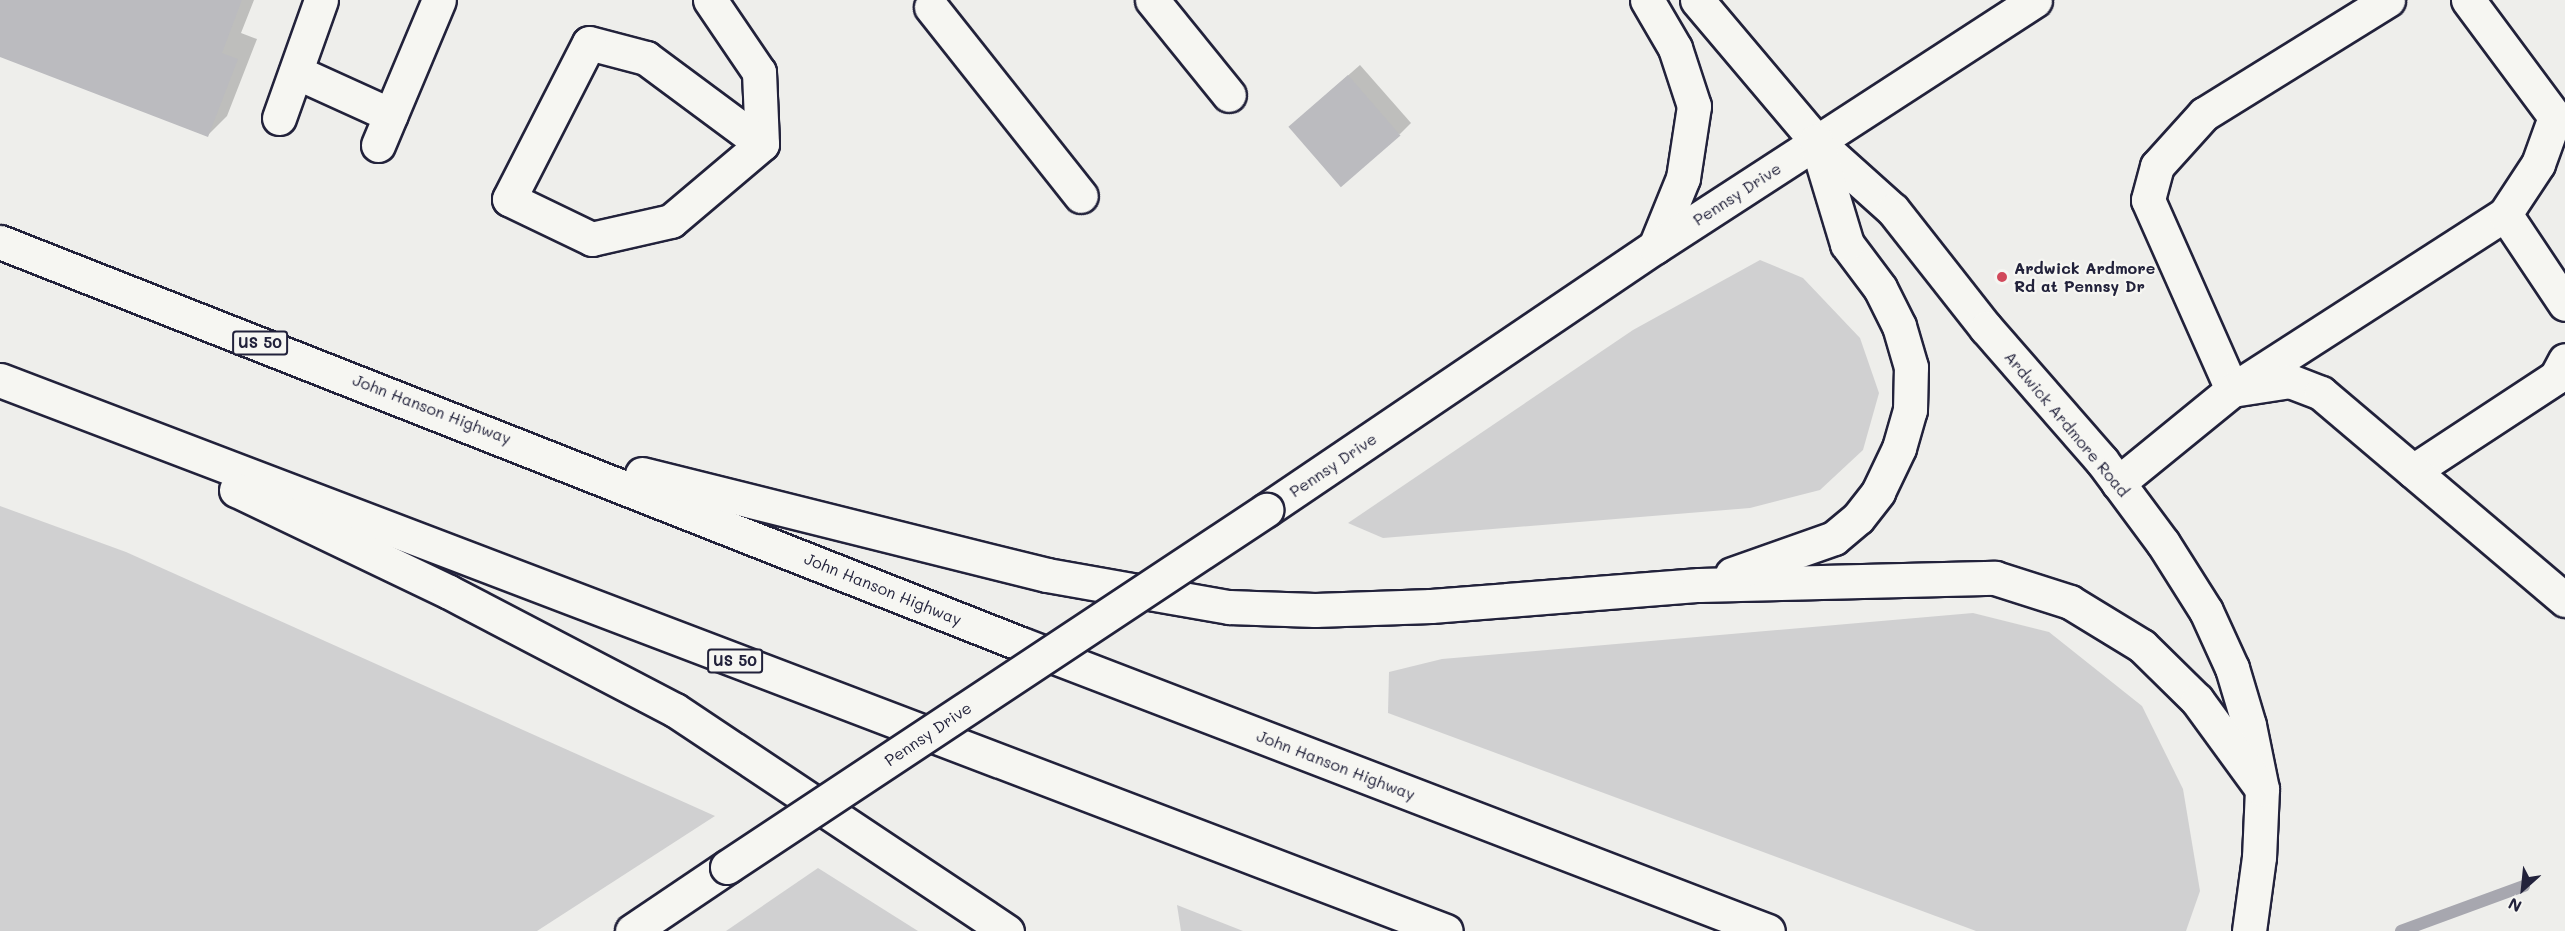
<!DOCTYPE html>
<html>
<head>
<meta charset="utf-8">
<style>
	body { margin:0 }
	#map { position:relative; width:2565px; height:931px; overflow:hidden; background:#eeeeeb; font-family:Mali,sans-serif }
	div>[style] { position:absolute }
	.green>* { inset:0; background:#d0d0d1 }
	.shadow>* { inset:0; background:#0003 }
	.stream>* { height:12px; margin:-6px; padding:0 6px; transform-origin:6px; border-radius:6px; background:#a7a7af }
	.building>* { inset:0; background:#bbbbbf; transform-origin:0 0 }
	.roads { filter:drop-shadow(2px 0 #22223b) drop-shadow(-2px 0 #22223b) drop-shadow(0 2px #22223b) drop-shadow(0 -2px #22223b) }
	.minor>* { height:33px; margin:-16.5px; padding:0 16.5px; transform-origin:16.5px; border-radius:16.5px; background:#f6f6f2 }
	.major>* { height:33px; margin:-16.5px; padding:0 16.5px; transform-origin:16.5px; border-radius:16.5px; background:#f6f6f2 }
	.highway>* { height:33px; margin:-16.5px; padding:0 16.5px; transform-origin:16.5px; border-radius:16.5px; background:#f6f6f2 }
	.bridges { filter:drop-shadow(2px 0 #22223b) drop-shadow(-2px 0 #22223b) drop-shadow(0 2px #22223b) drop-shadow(0 -2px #22223b) }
	.major-bridge>* { height:33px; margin:-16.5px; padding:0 16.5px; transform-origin:16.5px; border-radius:16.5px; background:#f6f6f2 }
	.dots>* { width:16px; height:16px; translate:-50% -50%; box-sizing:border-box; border:3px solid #f6f6f2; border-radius:50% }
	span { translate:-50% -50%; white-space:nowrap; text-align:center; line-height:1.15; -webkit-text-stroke:4.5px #f6f6f2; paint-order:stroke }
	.shield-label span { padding:2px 4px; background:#f6f6f2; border:2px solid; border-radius:4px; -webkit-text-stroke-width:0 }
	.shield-label { font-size:15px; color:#22223b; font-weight:700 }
	.street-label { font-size:16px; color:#22223b }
	.poi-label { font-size:16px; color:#22223b; font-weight:700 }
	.left { translate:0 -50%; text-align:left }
	.north { position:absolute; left:2493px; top:859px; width:60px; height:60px; -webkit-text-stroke:4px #f6f6f2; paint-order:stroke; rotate:207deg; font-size:16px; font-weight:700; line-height:24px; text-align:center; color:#22223b }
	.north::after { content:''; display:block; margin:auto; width:21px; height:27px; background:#22223b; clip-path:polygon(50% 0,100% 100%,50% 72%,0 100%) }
</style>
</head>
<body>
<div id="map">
	<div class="green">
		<i style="clip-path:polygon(1760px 260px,1803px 278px,1860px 338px,1879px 393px,1863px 450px,1820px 490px,1750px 508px,1383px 538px,1348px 523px,1633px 330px)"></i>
		<i style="clip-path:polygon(0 506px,126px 552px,715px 816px,537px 931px,0 931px)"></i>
		<i style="clip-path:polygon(1973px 613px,2049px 632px,2142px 706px,2183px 789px,2200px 891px,2186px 931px,1976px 931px,1388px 713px,1389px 672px,1442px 659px)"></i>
		<i style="clip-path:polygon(818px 868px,918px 931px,726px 931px)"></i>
		<i style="clip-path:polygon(1177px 905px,1243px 931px,1181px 931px)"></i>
	</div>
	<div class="shadow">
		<i style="clip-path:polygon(0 0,254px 0,241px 33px,257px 39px,227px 116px,207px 136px,0 55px)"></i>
		<i style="clip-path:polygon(1360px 65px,1411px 123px,1400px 134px,1302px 116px)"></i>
	</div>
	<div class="stream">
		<i style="left:2401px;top:931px;width:131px;rotate:-20.1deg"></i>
	</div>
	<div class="building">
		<i style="clip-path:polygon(0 0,242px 0,222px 53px,238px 59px,208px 137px,0 57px)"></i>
		<i style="left:1348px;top:75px;width:80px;height:79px;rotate:49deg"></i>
	</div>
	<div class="roads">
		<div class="minor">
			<i style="left:710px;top:0;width:87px;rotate:55.8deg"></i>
			<i style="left:759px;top:72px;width:72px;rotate:87.6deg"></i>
			<i style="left:1152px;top:0;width:122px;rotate:51deg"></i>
			<i style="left:2388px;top:0;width:216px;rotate:148.2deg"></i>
			<i style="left:2204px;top:114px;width:70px;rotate:132.1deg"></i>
			<i style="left:2157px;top:166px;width:35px;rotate:105deg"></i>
			<i style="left:2148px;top:200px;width:208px;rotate:66.1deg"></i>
			<i style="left:2232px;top:390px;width:325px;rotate:-32.8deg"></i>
			<i style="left:2505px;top:214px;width:60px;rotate:-56.6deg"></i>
			<i style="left:2538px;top:164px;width:50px;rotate:-70.1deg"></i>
			<i style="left:2555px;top:117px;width:146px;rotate:-126.6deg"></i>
			<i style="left:931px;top:7px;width:241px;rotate:51.6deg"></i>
			<i style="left:589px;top:43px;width:59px;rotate:14.7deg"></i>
			<i style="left:646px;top:58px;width:144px;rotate:36.6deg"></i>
			<i style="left:762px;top:144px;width:119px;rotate:139.8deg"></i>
			<i style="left:671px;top:221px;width:81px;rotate:167.2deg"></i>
			<i style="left:592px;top:239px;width:92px;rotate:-154.3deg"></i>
			<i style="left:509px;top:199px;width:175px;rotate:-62.9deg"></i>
			<i style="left:296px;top:72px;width:104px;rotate:24.4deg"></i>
			<i style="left:279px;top:118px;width:125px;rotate:-70.4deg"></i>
			<i style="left:378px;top:145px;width:157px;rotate:-67.2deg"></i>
			<i style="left:2505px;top:214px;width:108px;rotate:56.3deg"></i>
			<i style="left:2413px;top:471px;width:171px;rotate:-33.3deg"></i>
			<i style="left:2556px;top:377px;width:19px;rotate:-62deg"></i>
			<i style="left:2118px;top:483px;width:147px;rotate:-39.2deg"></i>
			<i style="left:2232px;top:390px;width:59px;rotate:-8.8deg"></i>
			<i style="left:2290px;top:381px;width:33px;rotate:21deg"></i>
			<i style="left:2321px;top:393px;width:320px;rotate:40.3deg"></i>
		</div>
		<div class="major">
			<i style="left:1647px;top:0;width:56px;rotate:59.7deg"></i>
			<i style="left:1675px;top:48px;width:61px;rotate:71.9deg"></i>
			<i style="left:1694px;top:106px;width:73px;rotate:98.7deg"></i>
			<i style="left:1683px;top:178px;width:74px;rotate:112.1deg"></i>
			<i style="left:1697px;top:0;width:185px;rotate:49.8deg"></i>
			<i style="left:1816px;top:141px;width:103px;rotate:41.9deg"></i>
			<i style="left:1893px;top:210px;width:150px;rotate:51.8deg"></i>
			<i style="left:1986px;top:328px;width:176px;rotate:48.9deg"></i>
			<i style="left:2102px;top:461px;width:102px;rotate:53.4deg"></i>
			<i style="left:2163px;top:543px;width:80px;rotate:57.7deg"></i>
			<i style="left:2206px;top:611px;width:63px;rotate:65.5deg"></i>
			<i style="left:2232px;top:668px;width:59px;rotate:73.4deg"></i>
			<i style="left:2249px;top:725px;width:65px;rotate:78.5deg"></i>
			<i style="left:2262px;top:789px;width:68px;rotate:92.5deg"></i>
			<i style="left:2259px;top:857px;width:75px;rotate:97.7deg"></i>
			<i style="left:1266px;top:510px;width:470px;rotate:-34.1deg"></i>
			<i style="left:1655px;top:247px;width:453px;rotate:-33deg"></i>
			<i style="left:632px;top:931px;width:115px;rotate:-34deg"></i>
		</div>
		<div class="highway">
			<i style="left:0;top:242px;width:1097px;rotate:21.49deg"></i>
			<i style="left:1021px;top:644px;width:800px;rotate:21.02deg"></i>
			<i style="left:0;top:380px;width:1547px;rotate:20.86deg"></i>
			<i style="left:642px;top:474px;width:417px;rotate:14deg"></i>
			<i style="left:1047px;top:575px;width:185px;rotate:10deg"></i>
			<i style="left:1229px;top:607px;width:86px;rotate:2deg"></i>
			<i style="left:1315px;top:610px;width:116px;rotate:-2deg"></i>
			<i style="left:1431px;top:606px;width:269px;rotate:-4.5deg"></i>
			<i style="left:1699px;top:585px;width:296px;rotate:-1.4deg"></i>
			<i style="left:1995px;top:578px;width:79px;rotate:17.7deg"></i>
			<i style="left:2070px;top:602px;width:84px;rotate:31.4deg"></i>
			<i style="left:2142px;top:646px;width:77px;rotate:44.5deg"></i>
			<i style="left:2197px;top:700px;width:110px;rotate:53.9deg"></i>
			<i style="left:236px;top:490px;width:236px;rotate:25.6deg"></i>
			<i style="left:449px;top:592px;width:255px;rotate:27.6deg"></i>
			<i style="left:675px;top:710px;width:399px;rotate:33.7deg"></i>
			<i style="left:1732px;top:574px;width:108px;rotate:-19.4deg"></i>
			<i style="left:1834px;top:538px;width:31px;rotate:-40deg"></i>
			<i style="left:1858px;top:518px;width:33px;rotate:-52deg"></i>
			<i style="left:1878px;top:492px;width:49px;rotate:-64.5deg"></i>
			<i style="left:1899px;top:448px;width:40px;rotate:-74deg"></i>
			<i style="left:1910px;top:410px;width:43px;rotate:-88.7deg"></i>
			<i style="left:1911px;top:367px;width:43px;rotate:-106.3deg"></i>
			<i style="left:1899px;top:326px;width:42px;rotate:-116.6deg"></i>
			<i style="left:1880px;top:288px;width:55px;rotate:-126.9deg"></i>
			<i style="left:1847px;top:244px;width:108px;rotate:-106.8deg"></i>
		</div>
	</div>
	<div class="bridges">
		<div class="major-bridge">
			<i style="left:727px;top:867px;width:647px;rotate:-33.52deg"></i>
		</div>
	</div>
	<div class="dots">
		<i style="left:2002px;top:277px;background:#d1495b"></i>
	</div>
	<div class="shield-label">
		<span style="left:260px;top:343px">US 50</span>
		<span style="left:735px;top:661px">US 50</span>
	</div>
	<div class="street-label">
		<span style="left:1737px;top:194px;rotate:-33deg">Pennsy Drive</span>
		<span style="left:432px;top:409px;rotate:21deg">John Hanson Highway</span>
		<span style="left:2067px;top:424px;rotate:50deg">Ardwick Ardmore Road</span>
		<span style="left:1333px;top:465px;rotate:-34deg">Pennsy Drive</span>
		<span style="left:883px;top:589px;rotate:22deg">John Hanson Highway</span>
		<span style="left:928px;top:734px;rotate:-34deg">Pennsy Drive</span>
		<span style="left:1336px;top:765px;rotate:21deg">John Hanson Highway</span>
	</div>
	<div class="poi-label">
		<span class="left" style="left:2014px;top:277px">Ardwick Ardmore<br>Rd at Pennsy Dr</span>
	</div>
	<div class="north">N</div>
</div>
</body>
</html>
